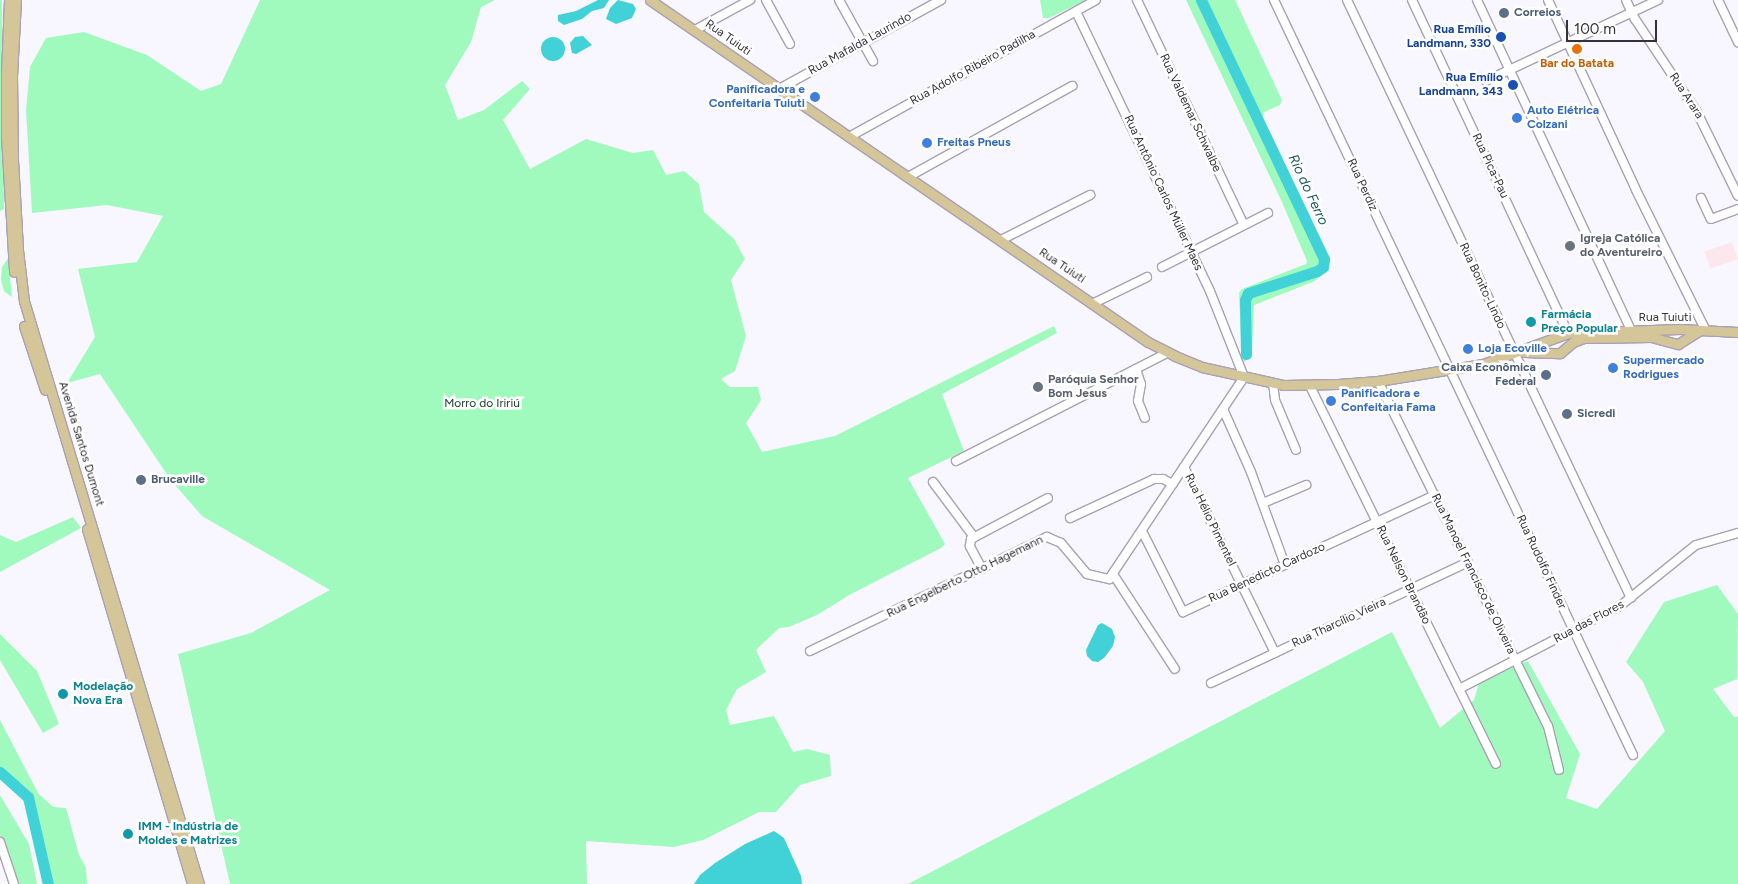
<!DOCTYPE html>
<html>
<head>
<meta charset="utf-8">
<style>
	body { margin:0 }
	#map { position:relative; width:1738px; height:884px; overflow:hidden; background:#f8f6fe; font-family:Figtree,sans-serif }
	div>[style] { position:absolute }
	.commercial>* { inset:0; background:#fce7ed; transform-origin:0 0 }
	.green>* { inset:0; background:#a0fabe }
	.water>* { inset:0; background:#40d2d7 }
	.round { border-radius:50% }
	.river>* { height:11px; margin:-5.5px; padding:0 5.5px; transform-origin:5.5px; border-radius:5.5px; background:#40d2d7 }
	.roads { filter:drop-shadow(1px 0 #a8a1b5) drop-shadow(-1px 0 #a8a1b5) drop-shadow(0 1px #a8a1b5) drop-shadow(0 -1px #a8a1b5) }
	.minor>* { height:8px; margin:-4px; padding:0 4px; transform-origin:4px; border-radius:4px; background:#fff }
	.major>* { height:9px; margin:-4.5px; padding:0 4.5px; transform-origin:4.5px; border-radius:4.5px; background:#d4c698 }
	.dots>* { width:14px; height:14px; translate:-50% -50%; box-sizing:border-box; border:2px solid #fff; border-radius:50% }
	span { translate:-50% -50%; white-space:nowrap; text-align:center; line-height:1.15; -webkit-text-stroke:5px #fff; paint-order:stroke }
	.service-label { font-size:12px; color:#4e5e75; font-weight:700 }
	.left { translate:0 -50%; text-align:left }
	.right { translate:-100% -50%; text-align:right }
	.transit-label { font-size:12px; color:#164399; font-weight:700 }
	.street-label { font-size:12px; color:#343139 }
	.food-label { font-size:12px; color:#c56008; font-weight:700 }
	.shop-label { font-size:12px; color:#366cbe; font-weight:700 }
	.worship-label { font-size:12px; color:#5b616d; font-weight:700 }
	.culture-label { font-size:12px; color:#0d838f; font-weight:700 }
	.park-label { font-size:12px; color:#123821 }
	.water-label { font-size:14px; color:#1a5658; font-style:italic }
	.scale { position:absolute; left:1566px; top:20px; width:91px; height:22px; box-sizing:border-box; border:2px solid #343139; border-top:0; padding-left:6px; font-size:15px; line-height:18px; white-space:nowrap; color:#343139; -webkit-text-stroke:4px #fff; paint-order:stroke }
</style>
</head>
<body>
<div id="map">
	<div class="commercial">
		<i style="left:1732px;top:242px;width:18px;height:29px;rotate:71deg"></i>
	</div>
	<div class="green">
		<i style="clip-path:polygon(0 0,2px 0,4px 209px,0 211px)"></i>
		<i style="clip-path:polygon(260px 0,495px 0,481px 7px,471px 42px,445px 85px,458px 120px,484px 110px,522px 81px,530px 89px,503px 120px,530px 169px,586px 139px,633px 153px,653px 150px,666px 175px,684px 171px,699px 184px,704px 212px,734px 239px,745px 259px,731px 280px,746px 336px,735px 371px,721px 379px,730px 387px,758px 387px,761px 400px,746px 423px,762px 452px,835px 436px,1054px 326px,1057px 333px,942px 394px,964px 451px,908px 478px,945px 544px,941px 548px,851px 594px,817px 615px,789px 627px,779px 628px,756px 650px,766px 672px,737px 689px,726px 710px,730px 725px,774px 716px,793px 752px,807px 749px,830px 755px,831px 776px,800px 785px,776px 812px,759px 812px,703px 840px,674px 847px,586px 841px,587px 884px,230px 884px,178px 654px,251px 633px,330px 590px,202px 516px,170px 479px,100px 374px,67px 383px,95px 337px,78px 269px,137px 262px,163px 216px,107px 205px,32px 213px,26px 110px,30px 67px,46px 38px,84px 32px,147px 55px,201px 91px,221px 84px)"></i>
		<i style="clip-path:polygon(1040px 0,1086px 0,1049px 18px,1043px 18px)"></i>
		<i style="clip-path:polygon(1186px 0,1235px 0,1282px 100px,1280px 105px,1264px 112px,1261px 121px,1328px 265px,1325px 272px,1315px 281px,1254px 305px,1252px 351px,1245px 362px,1242px 359px,1239px 293px,1242px 289px,1306px 264px,1307px 261px,1282px 202px)"></i>
		<i style="clip-path:polygon(8px 258px,12px 297px,4px 291px,1px 280px,2px 267px)"></i>
		<i style="clip-path:polygon(73px 517px,81px 528px,0 572px,0 535px,16px 542px)"></i>
		<i style="clip-path:polygon(1717px 585px,1738px 614px,1737px 679px,1713px 689px,1734px 717px,1738px 717px,1738px 884px,908px 884px,1392px 632px,1440px 728px,1474px 700px,1479px 682px,1528px 661px,1580px 754px,1566px 798px,1597px 809px,1665px 731px,1643px 682px,1626px 662px,1664px 602px)"></i>
		<i style="clip-path:polygon(0 634px,37px 671px,59px 724px,43px 733px,0 660px)"></i>
		<i style="clip-path:polygon(0 720px,38px 793px,53px 807px,66px 808px,79px 855px,86px 868px,87px 884px,43px 884px,24px 801px,0 779px)"></i>
		<i style="clip-path:polygon(0 795px,29px 844px,37px 884px,17px 884px,6px 846px,0 835px)"></i>
	</div>
	<div class="water">
		<i style="clip-path:polygon(598px 0,609px 0,604px 8px,592px 11px,582px 19px,564px 25px,558px 21px,558px 15px,576px 11px)"></i>
		<i style="clip-path:polygon(618px 0,633px 4px,636px 9px,632px 18px,616px 24px,606px 19px,610px 8px)"></i>
		<i style="clip-path:polygon(583px 36px,592px 45px,576px 54px,572px 53px,570px 43px,575px 37px)"></i>
		<i class="round" style="left:541px;top:37px;width:24px;height:24px"></i>
		<i style="clip-path:polygon(1102px 623px,1112px 629px,1115px 637px,1113px 646px,1104px 658px,1098px 662px,1092px 661px,1087px 656px,1086px 650px,1098px 625px)"></i>
		<i style="clip-path:polygon(774px 831px,784px 838px,801px 876px,802px 884px,694px 884px,700px 875px,715px 863px,745px 844px)"></i>
	</div>
	<div class="river">
		<i style="left:1201px;top:0;width:287px;rotate:64.6deg"></i>
		<i style="left:1324px;top:259px;width:8px;rotate:97deg"></i>
		<i style="left:1323px;top:267px;width:7px;rotate:146deg"></i>
		<i style="left:1317px;top:271px;width:72px;rotate:162.3deg"></i>
		<i style="left:1248px;top:293px;width:8px;rotate:113deg"></i>
		<i style="left:1245px;top:300px;width:54px;rotate:88.9deg"></i>
		<i style="left:0;top:772px;width:38px;rotate:42deg"></i>
		<i style="left:28px;top:797px;width:89px;rotate:77.1deg"></i>
	</div>
	<div class="roads">
		<div class="minor">
			<i style="left:766px;top:0;width:50px;rotate:61.4deg"></i>
			<i style="left:839px;top:0;width:70px;rotate:60.9deg"></i>
			<i style="left:1137px;top:0;width:249px;rotate:64.6deg"></i>
			<i style="left:1274px;top:0;width:836px;rotate:64.57deg"></i>
			<i style="left:1347px;top:0;width:662px;rotate:64.6deg"></i>
			<i style="left:1412px;top:0;width:368px;rotate:64.9deg"></i>
			<i style="left:1477px;top:0;width:364px;rotate:65deg"></i>
			<i style="left:1548px;top:0;width:209px;rotate:65.1deg"></i>
			<i style="left:1636px;top:190px;width:157px;rotate:63.6deg"></i>
			<i style="left:1626px;top:0;width:21px;rotate:65deg"></i>
			<i style="left:1635px;top:19px;width:112px;rotate:56.3deg"></i>
			<i style="left:1697px;top:112px;width:93px;rotate:64deg"></i>
			<i style="left:1718px;top:0;width:47px;rotate:64.5deg"></i>
			<i style="left:695px;top:30px;width:63px;rotate:-28.6deg"></i>
			<i style="left:1486px;top:81px;width:190px;rotate:-25.2deg"></i>
			<i style="left:779px;top:89px;width:185px;rotate:-28.8deg"></i>
			<i style="left:849px;top:137px;width:282px;rotate:-29deg"></i>
			<i style="left:908px;top:177px;width:188px;rotate:-29deg"></i>
			<i style="left:1701px;top:198px;width:23px;rotate:65deg"></i>
			<i style="left:1711px;top:219px;width:29px;rotate:-20deg"></i>
			<i style="left:1001px;top:240px;width:100px;rotate:-26.8deg"></i>
			<i style="left:1162px;top:267px;width:119px;rotate:-27deg"></i>
			<i style="left:1094px;top:303px;width:59px;rotate:-26.1deg"></i>
			<i style="left:1136px;top:369px;width:16px;rotate:72deg"></i>
			<i style="left:1141px;top:384px;width:17px;rotate:100deg"></i>
			<i style="left:1138px;top:401px;width:18px;rotate:68deg"></i>
			<i style="left:1378px;top:381px;width:385px;rotate:63.8deg"></i>
			<i style="left:1548px;top:726px;width:45px;rotate:76deg"></i>
			<i style="left:1273px;top:383px;width:17px;rotate:83deg"></i>
			<i style="left:1275px;top:400px;width:54px;rotate:67.2deg"></i>
			<i style="left:1310px;top:386px;width:421px;rotate:63.8deg"></i>
			<i style="left:1223px;top:409px;width:69px;rotate:66deg"></i>
			<i style="left:1251px;top:472px;width:99px;rotate:69.9deg"></i>
			<i style="left:956px;top:461px;width:237px;rotate:-27.1deg"></i>
			<i style="left:1184px;top:467px;width:207px;rotate:63.9deg"></i>
			<i style="left:933px;top:482px;width:69px;rotate:53.3deg"></i>
			<i style="left:1263px;top:503px;width:47px;rotate:-22.7deg"></i>
			<i style="left:1070px;top:518px;width:93px;rotate:-24.9deg"></i>
			<i style="left:1154px;top:479px;width:9px"></i>
			<i style="left:1163px;top:479px;width:11px;rotate:27deg"></i>
			<i style="left:1142px;top:531px;width:91px;rotate:63.2deg"></i>
			<i style="left:1183px;top:612px;width:278px;rotate:-24.9deg"></i>
			<i style="left:982px;top:569px;width:26px;rotate:-118deg"></i>
			<i style="left:970px;top:546px;width:7px;rotate:-82deg"></i>
			<i style="left:971px;top:539px;width:87px;rotate:-28deg"></i>
			<i style="left:1113px;top:574px;width:113px;rotate:56.9deg"></i>
			<i style="left:810px;top:651px;width:263px;rotate:-25.7deg"></i>
			<i style="left:1047px;top:537px;width:15px;rotate:23deg"></i>
			<i style="left:1061px;top:543px;width:40px;rotate:50deg"></i>
			<i style="left:1087px;top:574px;width:23px;rotate:13deg"></i>
			<i style="left:1109px;top:579px;width:243px;rotate:-56.2deg"></i>
			<i style="left:1244px;top:377px;width:92px;rotate:-111.6deg"></i>
			<i style="left:1210px;top:291px;width:310px;rotate:-115.6deg"></i>
			<i style="left:1211px;top:683px;width:284px;rotate:-25.2deg"></i>
			<i style="left:1459px;top:689px;width:181px;rotate:-27.3deg"></i>
			<i style="left:1620px;top:606px;width:97px;rotate:-38.8deg"></i>
			<i style="left:1696px;top:545px;width:44px;rotate:-15.9deg"></i>
			<i style="left:0;top:842px;width:44px;rotate:71.6deg"></i>
		</div>
		<div class="major">
			<i style="left:9px;top:0;width:74px;rotate:92.3deg"></i>
			<i style="left:6px;top:74px;width:62px;rotate:90deg"></i>
			<i style="left:6px;top:136px;width:136px;rotate:86.6deg"></i>
			<i style="left:16px;top:0;width:76px;rotate:93deg"></i>
			<i style="left:12px;top:76px;width:84px;rotate:89.3deg"></i>
			<i style="left:13px;top:160px;width:90px;rotate:86.8deg"></i>
			<i style="left:18px;top:250px;width:51px;rotate:83.3deg"></i>
			<i style="left:24px;top:301px;width:609px;rotate:73.29deg"></i>
			<i style="left:650px;top:0;width:604px;rotate:34.48deg"></i>
			<i style="left:1148px;top:342px;width:30px;rotate:27deg"></i>
			<i style="left:1175px;top:356px;width:29px;rotate:22deg"></i>
			<i style="left:1202px;top:367px;width:84px;rotate:12.4deg"></i>
			<i style="left:1284px;top:385px;width:54px;rotate:-1.1deg"></i>
			<i style="left:1338px;top:384px;width:40px;rotate:-4.3deg"></i>
			<i style="left:1378px;top:381px;width:106px;rotate:-9.2deg"></i>
			<i style="left:1483px;top:364px;width:90px;rotate:-20deg"></i>
			<i style="left:1568px;top:333px;width:111px;rotate:-2.1deg"></i>
			<i style="left:1679px;top:329px;width:59px;rotate:2.9deg"></i>
			<i style="left:24px;top:326px;width:67px;rotate:71.8deg"></i>
			<i style="left:1524px;top:352px;width:36px;rotate:2deg"></i>
			<i style="left:1560px;top:353px;width:17px;rotate:-40deg"></i>
			<i style="left:1573px;top:342px;width:12px;rotate:-20deg"></i>
			<i style="left:1584px;top:338px;width:67px;rotate:-0.9deg"></i>
			<i style="left:1651px;top:337px;width:28px;rotate:15deg"></i>
			<i style="left:1678px;top:344px;width:26px;rotate:-32deg"></i>
			<i style="left:87px;top:529px;width:370px;rotate:73.5deg"></i>
		</div>
	</div>
	<div class="dots">
		<i style="left:1504px;top:13px;background:#5c6f8a"></i>
		<i style="left:1501px;top:37px;background:#1a4fb4"></i>
		<i style="left:1577px;top:49px;background:#e8710a"></i>
		<i style="left:1513px;top:85px;background:#1a4fb4"></i>
		<i style="left:815px;top:97px;background:#3f7fe0"></i>
		<i style="left:1517px;top:118px;background:#3f7fe0"></i>
		<i style="left:927px;top:143px;background:#3f7fe0"></i>
		<i style="left:1570px;top:246px;background:#6b7280"></i>
		<i style="left:1531px;top:322px;background:#0f9aa8"></i>
		<i style="left:1468px;top:349px;background:#3f7fe0"></i>
		<i style="left:1613px;top:368px;background:#3f7fe0"></i>
		<i style="left:1546px;top:375px;background:#5c6f8a"></i>
		<i style="left:1038px;top:387px;background:#6b7280"></i>
		<i style="left:1331px;top:401px;background:#3f7fe0"></i>
		<i style="left:1567px;top:414px;background:#5c6f8a"></i>
		<i style="left:141px;top:480px;background:#5c6f8a"></i>
		<i style="left:63px;top:694px;background:#0f9aa8"></i>
		<i style="left:128px;top:834px;background:#0f9aa8"></i>
	</div>
	<div class="service-label">
		<span class="left" style="left:1514px;top:13px">Correios</span>
		<span class="right" style="left:1536px;top:375px">Caixa Econômica<br>Federal</span>
		<span class="left" style="left:1577px;top:414px">Sicredi</span>
		<span class="left" style="left:151px;top:480px">Brucaville</span>
	</div>
	<div class="transit-label">
		<span class="right" style="left:1491px;top:37px">Rua Emílio<br>Landmann, 330</span>
		<span class="right" style="left:1503px;top:85px">Rua Emílio<br>Landmann, 343</span>
	</div>
	<div class="street-label">
		<span style="left:728px;top:38px;rotate:35deg">Rua Tuiuti</span>
		<span style="left:860px;top:44px;rotate:-29deg">Rua Mafalda Laurindo</span>
		<span style="left:973px;top:68px;rotate:-29deg">Rua Adolfo Ribeiro Padilha</span>
		<span style="left:1686px;top:96px;rotate:57deg">Rua Arara</span>
		<span style="left:1190px;top:113px;rotate:65deg">Rua Valdemar Schwalbe</span>
		<span style="left:1490px;top:166px;rotate:65deg">Rua Pica-Pau</span>
		<span style="left:1362px;top:185px;rotate:65deg">Rua Perdiz</span>
		<span style="left:1163px;top:193px;rotate:65deg">Rua Antônio Carlos Müller Maes</span>
		<span style="left:1062px;top:266px;rotate:34deg">Rua Tuiuti</span>
		<span style="left:1482px;top:286px;rotate:65deg">Rua Bonito-Lindo</span>
		<span style="left:1665px;top:318px">Rua Tuiuti</span>
		<span style="left:81px;top:444px;rotate:73deg">Avenida Santos Dumont</span>
		<span style="left:1210px;top:520px;rotate:64deg">Rua Hélio Pimentel</span>
		<span style="left:1541px;top:562px;rotate:65deg">Rua Rudolfo Finder</span>
		<span style="left:1267px;top:573px;rotate:-25deg">Rua Benedicto Cardozo</span>
		<span style="left:1473px;top:574px;rotate:64deg">Rua Manoel Francisco de Oliveira</span>
		<span style="left:1403px;top:575px;rotate:64deg">Rua Nelson Brandão</span>
		<span style="left:965px;top:577px;rotate:-26deg">Rua Engelberto Otto Hagemann</span>
		<span style="left:1589px;top:622px;rotate:-28deg">Rua das Flores</span>
		<span style="left:1339px;top:623px;rotate:-25deg">Rua Tharcílio Vieira</span>
	</div>
	<div class="food-label">
		<span style="left:1577px;top:64px">Bar do Batata</span>
	</div>
	<div class="shop-label">
		<span class="right" style="left:805px;top:97px">Panificadora e<br>Confeitaria Tuiuti</span>
		<span class="left" style="left:1527px;top:118px">Auto Elétrica<br>Colzani</span>
		<span class="left" style="left:937px;top:143px">Freitas Pneus</span>
		<span class="left" style="left:1478px;top:349px">Loja Ecoville</span>
		<span class="left" style="left:1623px;top:368px">Supermercado<br>Rodrigues</span>
		<span class="left" style="left:1341px;top:401px">Panificadora e<br>Confeitaria Fama</span>
	</div>
	<div class="worship-label">
		<span class="left" style="left:1580px;top:246px">Igreja Católica<br>do Aventureiro</span>
		<span class="left" style="left:1048px;top:387px">Paróquia Senhor<br>Bom Jesus</span>
	</div>
	<div class="culture-label">
		<span class="left" style="left:1541px;top:322px">Farmácia<br>Preço Popular</span>
		<span class="left" style="left:73px;top:694px">Modelação<br>Nova Era</span>
		<span class="left" style="left:138px;top:834px">IMM - Indústria de<br>Moldes e Matrizes</span>
	</div>
	<div class="park-label">
		<span style="left:482px;top:404px">Morro do Iririú</span>
	</div>
	<div class="water-label">
		<span style="left:1308px;top:190px;rotate:65deg">Rio do Ferro</span>
	</div>
	<div class="scale">100 m</div>
</div>
</body>
</html>
